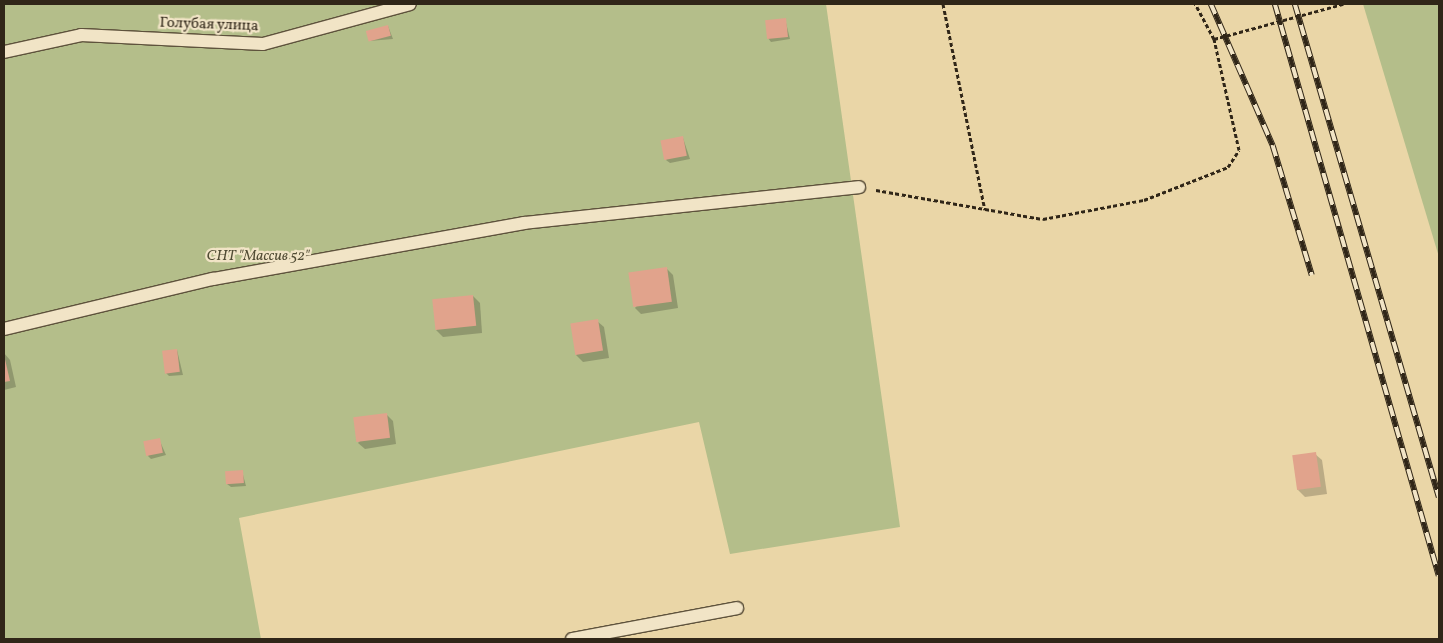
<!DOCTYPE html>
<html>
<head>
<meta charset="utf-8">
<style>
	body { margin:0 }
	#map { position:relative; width:1443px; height:643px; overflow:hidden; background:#ead6a7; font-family:Vollkorn,serif }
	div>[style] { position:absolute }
	.green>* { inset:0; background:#b4be8a }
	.shadow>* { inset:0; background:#0003 }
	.building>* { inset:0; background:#e1a38c; transform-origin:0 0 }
	.path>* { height:3px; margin-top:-1.5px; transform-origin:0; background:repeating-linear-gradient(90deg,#302618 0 4px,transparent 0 6.5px) }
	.roads { filter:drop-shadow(1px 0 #5e523c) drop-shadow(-1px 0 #5e523c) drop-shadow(0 1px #5e523c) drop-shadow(0 -1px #5e523c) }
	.service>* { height:12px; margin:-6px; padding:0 6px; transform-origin:6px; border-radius:6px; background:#f1e4c6 }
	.rail>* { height:5.5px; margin-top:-2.75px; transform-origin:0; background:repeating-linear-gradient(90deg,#f1e4c6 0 11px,#302618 0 22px); box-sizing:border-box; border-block:1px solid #302618 }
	span { translate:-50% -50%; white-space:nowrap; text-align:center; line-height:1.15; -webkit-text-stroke:4.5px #f1e4c6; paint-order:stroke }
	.street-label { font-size:15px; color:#302618 }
	.park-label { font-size:15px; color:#514c34; font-style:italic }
	.frame { position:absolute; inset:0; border:5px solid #302618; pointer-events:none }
</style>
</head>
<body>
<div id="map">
	<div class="green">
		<i style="clip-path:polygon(4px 4px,826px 4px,900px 527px,730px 554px,699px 422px,239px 518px,261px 639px,4px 639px)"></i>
		<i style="clip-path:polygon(1363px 4px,1439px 4px,1439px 257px)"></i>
	</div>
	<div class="shadow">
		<i style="clip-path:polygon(785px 19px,790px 39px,771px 42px,768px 38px)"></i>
		<i style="clip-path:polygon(388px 26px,393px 39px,369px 41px)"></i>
		<i style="clip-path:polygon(683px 138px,690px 159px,670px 163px,666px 160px)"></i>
		<i style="clip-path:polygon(667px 269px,673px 275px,678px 308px,641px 314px,635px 308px)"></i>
		<i style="clip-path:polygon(473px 296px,480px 303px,482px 333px,443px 337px,436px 330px)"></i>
		<i style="clip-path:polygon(597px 321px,604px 327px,609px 358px,583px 362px,576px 355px)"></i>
		<i style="clip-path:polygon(177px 350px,183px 375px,169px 376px,166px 373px)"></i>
		<i style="clip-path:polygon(4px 353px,10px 360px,16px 387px,4px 390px)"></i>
		<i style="clip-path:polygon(386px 414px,393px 421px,396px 444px,365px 449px,358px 443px)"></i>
		<i style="clip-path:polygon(159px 439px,166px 455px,151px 459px,148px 456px)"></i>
		<i style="clip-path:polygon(1315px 454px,1322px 460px,1327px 494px,1305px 497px,1298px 490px)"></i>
		<i style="clip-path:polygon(242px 471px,246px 486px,231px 487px,227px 484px)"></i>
	</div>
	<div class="building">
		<i style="left:786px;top:18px;width:19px;height:21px;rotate:84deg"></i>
		<i style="left:388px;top:25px;width:11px;height:23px;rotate:75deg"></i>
		<i style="left:683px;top:136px;width:20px;height:23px;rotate:79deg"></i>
		<i style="left:667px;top:267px;width:35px;height:39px;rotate:82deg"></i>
		<i style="left:473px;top:295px;width:31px;height:41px;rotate:84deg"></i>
		<i style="left:598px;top:319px;width:32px;height:28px;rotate:81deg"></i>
		<i style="left:177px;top:349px;width:23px;height:15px;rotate:83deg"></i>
		<i style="clip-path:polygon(4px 355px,10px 381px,4px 382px)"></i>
		<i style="left:387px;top:413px;width:25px;height:34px;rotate:83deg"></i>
		<i style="left:160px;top:438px;width:15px;height:17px;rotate:79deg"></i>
		<i style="left:1316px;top:452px;width:35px;height:24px;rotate:82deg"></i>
		<i style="left:243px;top:470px;width:13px;height:18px;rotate:86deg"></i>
	</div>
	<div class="path">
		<i style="left:943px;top:4px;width:210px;rotate:78.5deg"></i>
		<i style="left:1214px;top:39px;width:134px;rotate:-15.2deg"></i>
		<i style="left:876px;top:190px;width:169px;rotate:9.9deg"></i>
		<i style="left:1043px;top:219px;width:103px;rotate:-10.7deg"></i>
		<i style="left:1144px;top:200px;width:90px;rotate:-21.4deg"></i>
		<i style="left:1228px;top:167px;width:20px;rotate:-57deg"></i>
		<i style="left:1239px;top:150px;width:114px;rotate:-102.7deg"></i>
		<i style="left:1214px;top:39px;width:40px;rotate:-118deg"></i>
	</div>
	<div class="roads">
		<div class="service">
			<i style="left:4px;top:52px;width:79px;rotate:-12.4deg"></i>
			<i style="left:81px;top:35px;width:182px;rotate:2.8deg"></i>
			<i style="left:263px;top:44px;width:152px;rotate:-15.2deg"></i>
			<i style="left:4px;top:329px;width:215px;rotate:-13.5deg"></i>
			<i style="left:213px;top:279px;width:316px;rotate:-10.2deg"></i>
			<i style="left:524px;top:223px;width:337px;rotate:-6.1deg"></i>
			<i style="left:572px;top:639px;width:168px;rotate:-10.6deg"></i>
		</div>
	</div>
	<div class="rail">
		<i style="left:1211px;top:4px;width:155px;rotate:66.4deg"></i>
		<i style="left:1273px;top:146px;width:135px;rotate:73.2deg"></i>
		<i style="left:1275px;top:4px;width:595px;rotate:74deg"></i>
		<i style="left:1295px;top:4px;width:514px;rotate:73.72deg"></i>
	</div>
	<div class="street-label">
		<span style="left:209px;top:25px;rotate:2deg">Голубая улица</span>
	</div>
	<div class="park-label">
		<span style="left:258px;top:257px">СНТ "Массив 52"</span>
	</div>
	<div class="frame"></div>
</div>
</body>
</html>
